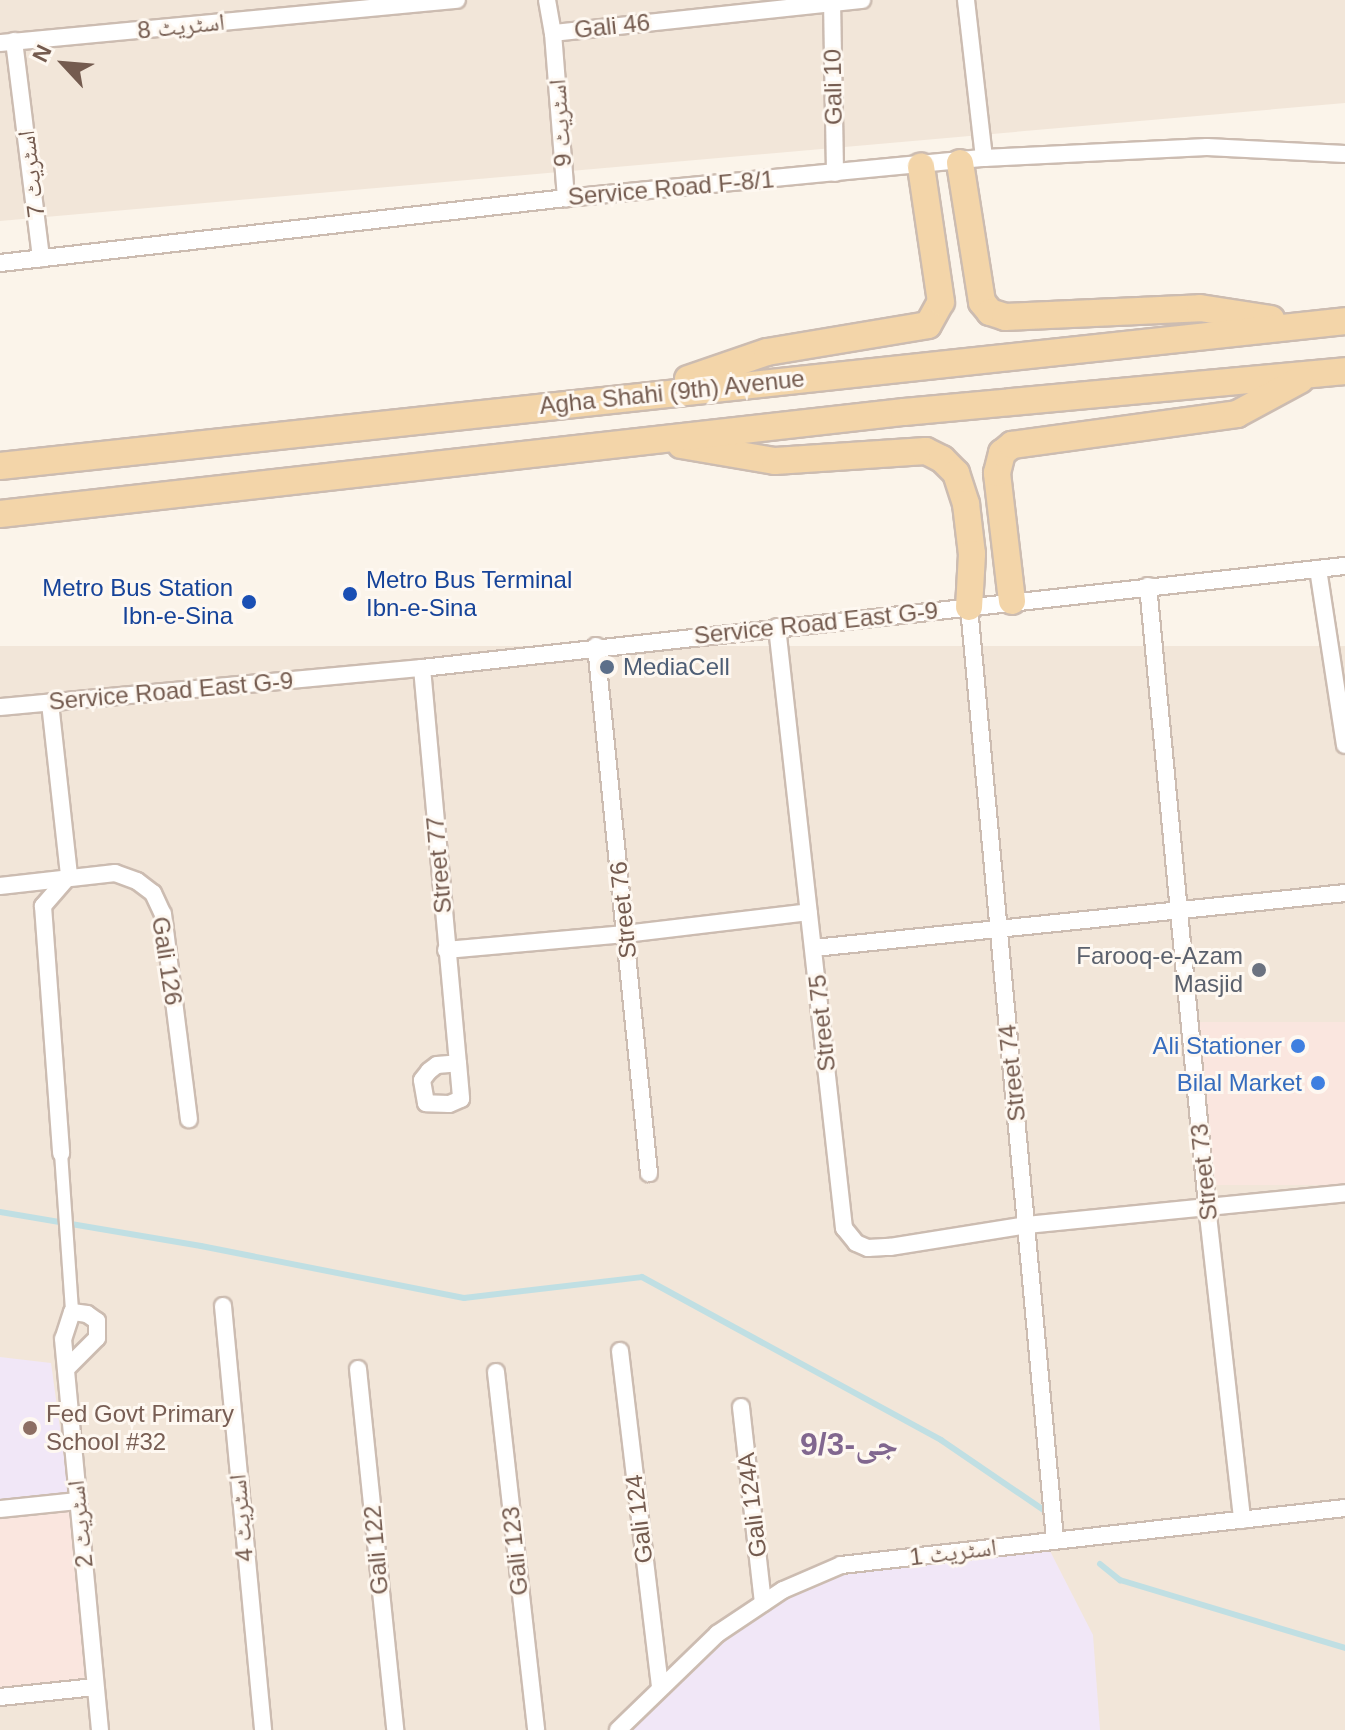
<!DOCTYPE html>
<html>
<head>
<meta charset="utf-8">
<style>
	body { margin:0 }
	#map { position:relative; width:1345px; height:1730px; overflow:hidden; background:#fbf4ea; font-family:Arial,"Noto Naskh Arabic",sans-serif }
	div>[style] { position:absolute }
	.residential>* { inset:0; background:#f2e6d9; transform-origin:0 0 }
	.commercial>* { inset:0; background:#fae6df; transform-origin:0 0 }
	.education>* { inset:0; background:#f1e7f7 }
	.stream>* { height:6px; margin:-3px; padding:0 3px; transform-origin:3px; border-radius:3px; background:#c0dfe3 }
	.roads { filter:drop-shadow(2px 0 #ccbcb1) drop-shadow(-2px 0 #ccbcb1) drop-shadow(0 2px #ccbcb1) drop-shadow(0 -2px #ccbcb1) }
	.pedestrian>* { height:12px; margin:-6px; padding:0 6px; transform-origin:6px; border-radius:6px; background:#fff }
	.minor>* { height:16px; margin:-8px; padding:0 8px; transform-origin:8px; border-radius:8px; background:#fff }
	.primary>* { height:26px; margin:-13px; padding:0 13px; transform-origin:13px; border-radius:13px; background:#f3d5a9 }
	.dots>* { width:22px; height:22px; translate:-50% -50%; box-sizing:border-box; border:4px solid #fef8f1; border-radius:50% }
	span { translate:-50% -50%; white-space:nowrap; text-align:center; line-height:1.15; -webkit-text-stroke:6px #fef8f1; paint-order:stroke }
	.street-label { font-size:24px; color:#745b4f }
	.transit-label { font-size:24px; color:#164399 }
	.left { translate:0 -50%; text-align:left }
	.right { translate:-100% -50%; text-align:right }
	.service-label { font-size:24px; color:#4e5e75 }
	.worship-label { font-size:24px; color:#5b616d }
	.shop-label { font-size:24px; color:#366cbe }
	.education-label { font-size:24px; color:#785e54 }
	.district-label { font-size:32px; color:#81678f; font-weight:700 }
	.north { position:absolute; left:24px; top:24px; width:80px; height:80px; -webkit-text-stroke:6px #fef8f1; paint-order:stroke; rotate:296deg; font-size:22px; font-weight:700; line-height:32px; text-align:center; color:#745b4f }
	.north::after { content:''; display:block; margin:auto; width:28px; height:36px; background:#745b4f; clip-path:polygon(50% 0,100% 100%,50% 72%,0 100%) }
</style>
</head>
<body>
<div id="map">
	<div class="residential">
		<i style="clip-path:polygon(0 0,1345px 0,1345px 103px,0 221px)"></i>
		<i style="left:1345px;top:646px;width:1084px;height:1352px;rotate:90deg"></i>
	</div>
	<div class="commercial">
		<i style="left:1345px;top:1022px;width:163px;height:149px;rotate:90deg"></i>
		<i style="clip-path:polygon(70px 1505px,87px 1683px,0 1692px,0 1513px)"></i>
	</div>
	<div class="education">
		<i style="clip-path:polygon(0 1357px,51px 1363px,69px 1493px,0 1500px)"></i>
		<i style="clip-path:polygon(1050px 1551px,1093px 1635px,1100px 1730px,630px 1730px,721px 1643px,765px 1609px,845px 1574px)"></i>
	</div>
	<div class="stream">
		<i style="left:0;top:1212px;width:204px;rotate:9.6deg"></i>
		<i style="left:201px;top:1246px;width:268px;rotate:11.2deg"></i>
		<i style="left:464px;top:1298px;width:179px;rotate:-6.7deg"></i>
		<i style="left:642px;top:1277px;width:341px;rotate:28.6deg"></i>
		<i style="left:941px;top:1440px;width:130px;rotate:34.3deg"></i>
		<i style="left:1100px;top:1564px;width:26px;rotate:39deg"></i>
		<i style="left:1120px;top:1580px;width:235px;rotate:16.8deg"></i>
	</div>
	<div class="roads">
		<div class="pedestrian">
			<i style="left:61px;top:1153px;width:159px;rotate:86deg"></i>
		</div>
		<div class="minor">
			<i style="left:547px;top:0;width:34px;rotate:80deg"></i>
			<i style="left:553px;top:33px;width:166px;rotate:85.5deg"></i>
			<i style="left:832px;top:0;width:173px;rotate:89deg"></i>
			<i style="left:966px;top:0;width:159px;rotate:83.5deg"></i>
			<i style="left:553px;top:33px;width:311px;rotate:-6.1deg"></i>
			<i style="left:14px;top:41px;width:219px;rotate:82.9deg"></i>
			<i style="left:0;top:43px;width:459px;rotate:-5.4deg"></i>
			<i style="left:0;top:263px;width:570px;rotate:-6.55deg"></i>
			<i style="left:566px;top:198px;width:420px;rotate:-5.5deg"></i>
			<i style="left:984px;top:158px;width:223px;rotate:-2.8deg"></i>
			<i style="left:1207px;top:147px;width:138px;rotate:2.9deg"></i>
			<i style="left:1318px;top:569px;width:178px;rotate:81.3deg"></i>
			<i style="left:1148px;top:586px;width:623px;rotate:84.56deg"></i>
			<i style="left:1207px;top:1206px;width:316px;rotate:83.6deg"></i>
			<i style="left:969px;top:607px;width:936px;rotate:84.73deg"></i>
			<i style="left:777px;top:627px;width:605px;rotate:83.64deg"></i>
			<i style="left:844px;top:1228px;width:19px;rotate:51deg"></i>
			<i style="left:856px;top:1243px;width:13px;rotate:23deg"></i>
			<i style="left:868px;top:1248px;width:22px;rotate:-3deg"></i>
			<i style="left:890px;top:1247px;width:139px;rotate:-9.1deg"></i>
			<i style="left:1027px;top:1225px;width:320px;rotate:-5.7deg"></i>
			<i style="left:596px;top:646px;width:530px;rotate:84.26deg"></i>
			<i style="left:422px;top:668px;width:397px;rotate:84.8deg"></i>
			<i style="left:458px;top:1063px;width:36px;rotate:85deg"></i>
			<i style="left:461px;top:1099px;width:13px;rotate:157deg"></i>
			<i style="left:449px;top:1104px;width:23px;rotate:-178deg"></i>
			<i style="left:426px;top:1103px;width:23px;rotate:-100deg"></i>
			<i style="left:422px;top:1080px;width:11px;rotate:-52deg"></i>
			<i style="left:429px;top:1071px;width:10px;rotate:-37deg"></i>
			<i style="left:437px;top:1065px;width:21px;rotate:-5deg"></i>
			<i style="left:50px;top:703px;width:174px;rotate:83.7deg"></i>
			<i style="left:69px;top:876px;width:40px;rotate:131deg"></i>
			<i style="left:43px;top:906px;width:248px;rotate:85.8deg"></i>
			<i style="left:0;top:707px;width:424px;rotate:-5.3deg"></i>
			<i style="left:422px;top:668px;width:929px;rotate:-6.31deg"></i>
			<i style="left:0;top:886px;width:116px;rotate:-6.4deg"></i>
			<i style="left:115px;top:873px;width:23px;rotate:20deg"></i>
			<i style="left:137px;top:881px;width:20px;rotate:37deg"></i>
			<i style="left:153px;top:893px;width:23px;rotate:65deg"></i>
			<i style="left:163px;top:914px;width:207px;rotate:82.8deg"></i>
			<i style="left:814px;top:948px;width:534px;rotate:-5.91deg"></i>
			<i style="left:446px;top:950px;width:180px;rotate:-5.1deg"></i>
			<i style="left:625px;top:934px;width:185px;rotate:-6.8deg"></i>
			<i style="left:223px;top:1306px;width:426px;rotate:84.6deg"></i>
			<i style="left:620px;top:1351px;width:338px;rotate:83.2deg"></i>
			<i style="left:66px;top:1369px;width:44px;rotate:-45deg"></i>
			<i style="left:97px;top:1338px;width:17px;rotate:-90deg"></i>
			<i style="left:97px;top:1321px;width:12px;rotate:-145deg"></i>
			<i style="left:87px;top:1314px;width:15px;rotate:-172deg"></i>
			<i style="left:72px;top:1312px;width:28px;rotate:108deg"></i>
			<i style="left:63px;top:1339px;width:393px;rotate:84.6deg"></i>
			<i style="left:358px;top:1369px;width:363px;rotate:84.1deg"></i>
			<i style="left:496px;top:1372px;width:360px;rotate:83.6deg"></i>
			<i style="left:741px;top:1407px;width:197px;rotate:83.6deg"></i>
			<i style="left:0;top:1509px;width:77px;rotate:-5.9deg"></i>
			<i style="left:0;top:1697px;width:96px;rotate:-6deg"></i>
			<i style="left:618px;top:1730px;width:138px;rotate:-44.1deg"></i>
			<i style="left:717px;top:1634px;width:79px;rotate:-33.7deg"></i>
			<i style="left:783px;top:1590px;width:63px;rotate:-23.3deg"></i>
			<i style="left:841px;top:1565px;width:507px;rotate:-6.45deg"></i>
		</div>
		<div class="primary">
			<i style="left:960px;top:163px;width:141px;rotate:81deg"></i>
			<i style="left:982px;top:302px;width:13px;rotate:51deg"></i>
			<i style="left:990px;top:312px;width:16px;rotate:18deg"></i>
			<i style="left:1005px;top:317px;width:195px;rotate:-2.6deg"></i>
			<i style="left:1200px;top:308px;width:72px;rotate:8.8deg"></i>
			<i style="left:688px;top:379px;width:83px;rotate:-18.9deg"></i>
			<i style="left:767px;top:352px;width:163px;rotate:-9.5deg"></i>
			<i style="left:928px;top:325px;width:26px;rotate:-61deg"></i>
			<i style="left:941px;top:302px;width:137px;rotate:-98.4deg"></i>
			<i style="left:681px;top:445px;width:95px;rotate:9.7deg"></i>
			<i style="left:775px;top:461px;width:151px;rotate:-3.8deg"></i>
			<i style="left:926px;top:451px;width:18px;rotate:27deg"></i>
			<i style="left:942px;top:459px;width:20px;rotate:45deg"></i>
			<i style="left:956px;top:473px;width:33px;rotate:72deg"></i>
			<i style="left:966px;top:504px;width:50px;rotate:83.2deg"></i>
			<i style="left:972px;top:554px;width:53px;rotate:93.2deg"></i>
			<i style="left:0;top:466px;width:1353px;rotate:-6.15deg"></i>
			<i style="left:0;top:514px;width:910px;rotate:-6.44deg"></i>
			<i style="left:904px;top:412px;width:443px;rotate:-5.3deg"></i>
			<i style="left:1012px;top:601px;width:129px;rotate:-96.7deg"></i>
			<i style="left:997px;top:473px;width:21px;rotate:-76deg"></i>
			<i style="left:1002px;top:453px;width:13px;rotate:-39deg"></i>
			<i style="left:1012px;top:445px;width:227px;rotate:-7.8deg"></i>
			<i style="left:1237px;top:414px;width:72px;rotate:-28.4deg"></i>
		</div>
	</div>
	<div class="dots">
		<i style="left:350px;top:594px;background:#1a4fb4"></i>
		<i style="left:249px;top:602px;background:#1a4fb4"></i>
		<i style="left:607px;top:667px;background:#5c6f8a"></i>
		<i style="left:1259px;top:970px;background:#6b7280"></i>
		<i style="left:1298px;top:1046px;background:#3f7fe0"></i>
		<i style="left:1318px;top:1083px;background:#3f7fe0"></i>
		<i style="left:30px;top:1428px;background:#8d6e63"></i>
	</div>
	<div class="street-label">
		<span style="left:181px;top:26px;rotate:-6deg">اسٹریٹ 8</span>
		<span style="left:612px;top:26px;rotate:-6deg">Gali 46</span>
		<span style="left:833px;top:87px;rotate:-91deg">Gali 10</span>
		<span style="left:560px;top:123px;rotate:-94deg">اسٹریٹ 9</span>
		<span style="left:31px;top:174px;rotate:-97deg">اسٹریٹ 7</span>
		<span style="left:671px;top:188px;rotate:-5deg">Service Road F-8/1</span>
		<span style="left:672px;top:392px;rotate:-6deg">Agha Shahi (9th) Avenue</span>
		<span style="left:816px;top:623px;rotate:-6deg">Service Road East G-9</span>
		<span style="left:171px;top:691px;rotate:-5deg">Service Road East G-9</span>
		<span style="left:439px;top:865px;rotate:-95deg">Street 77</span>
		<span style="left:623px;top:910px;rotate:-96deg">Street 76</span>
		<span style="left:167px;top:961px;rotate:81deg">Gali 126</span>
		<span style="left:822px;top:1023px;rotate:-96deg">Street 75</span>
		<span style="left:1012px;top:1073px;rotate:-96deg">Street 74</span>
		<span style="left:1204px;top:1172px;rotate:-96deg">Street 73</span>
		<span style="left:752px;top:1505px;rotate:-97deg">Gali 124A</span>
		<span style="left:241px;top:1518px;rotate:-95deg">اسٹریٹ 4</span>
		<span style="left:639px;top:1519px;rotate:-97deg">Gali 124</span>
		<span style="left:80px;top:1524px;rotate:-96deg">اسٹریٹ 2</span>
		<span style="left:376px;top:1550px;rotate:-95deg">Gali 122</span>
		<span style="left:515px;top:1551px;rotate:-96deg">Gali 123</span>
		<span style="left:953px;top:1552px;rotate:-7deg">اسٹریٹ 1</span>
	</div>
	<div class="transit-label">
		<span class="left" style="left:366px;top:594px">Metro Bus Terminal<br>Ibn-e-Sina</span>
		<span class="right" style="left:233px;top:602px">Metro Bus Station<br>Ibn-e-Sina</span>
	</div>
	<div class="service-label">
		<span class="left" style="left:623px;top:667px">MediaCell</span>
	</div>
	<div class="worship-label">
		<span class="right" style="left:1243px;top:970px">Farooq-e-Azam<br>Masjid</span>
	</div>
	<div class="shop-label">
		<span class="right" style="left:1282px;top:1046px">Ali Stationer</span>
		<span class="right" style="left:1302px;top:1083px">Bilal Market</span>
	</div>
	<div class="education-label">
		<span class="left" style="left:46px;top:1428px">Fed Govt Primary<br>School #32</span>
	</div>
	<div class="district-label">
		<span style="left:849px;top:1444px">جی-9/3</span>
	</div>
	<div class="north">N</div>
</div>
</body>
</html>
